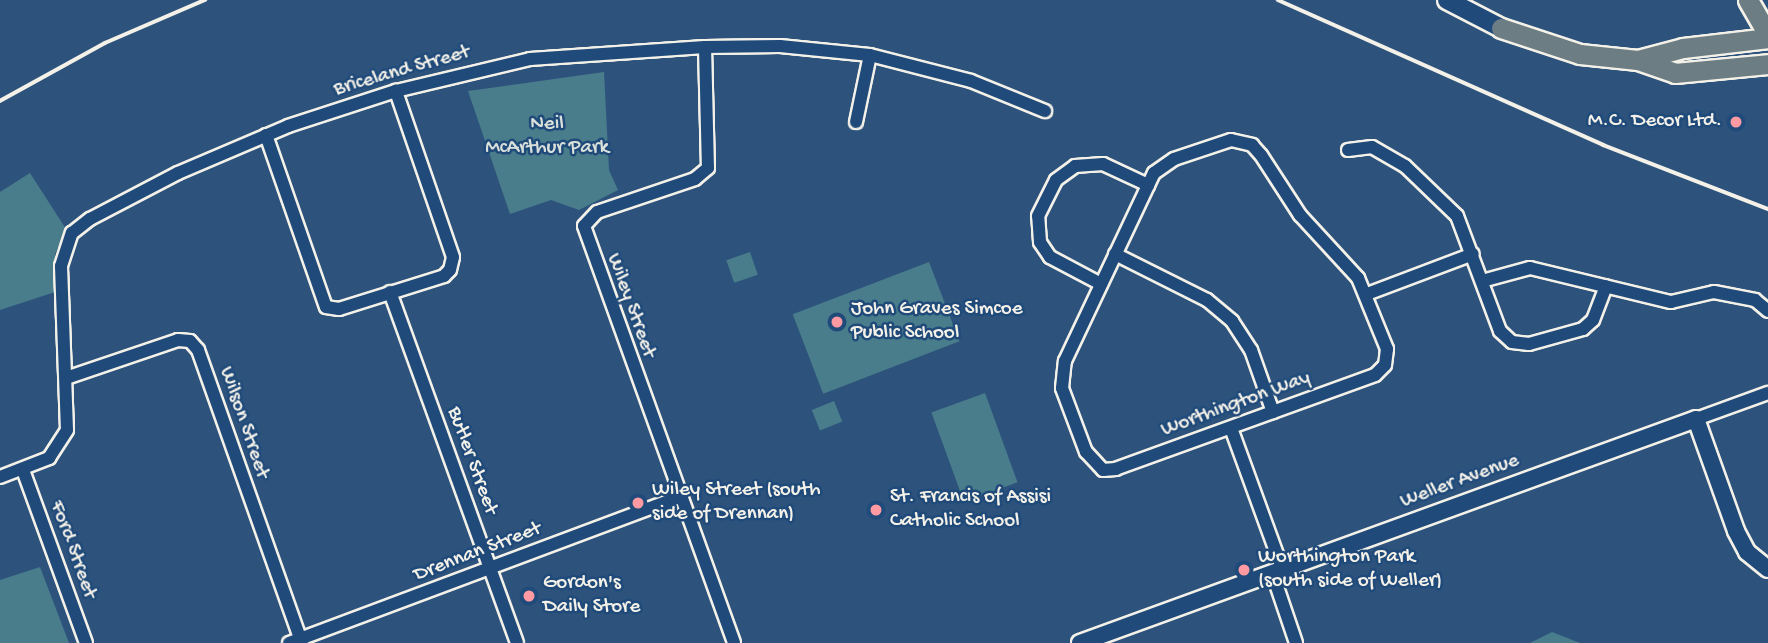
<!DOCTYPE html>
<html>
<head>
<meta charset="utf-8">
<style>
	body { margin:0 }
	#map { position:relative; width:1768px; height:643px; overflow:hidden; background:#2d537d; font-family:"Gochi Hand",sans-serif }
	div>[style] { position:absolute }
	.green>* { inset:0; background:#497d8b; transform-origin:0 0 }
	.roads { filter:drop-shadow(2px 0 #f4f1e8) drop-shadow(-2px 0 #f4f1e8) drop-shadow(0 2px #f4f1e8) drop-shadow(0 -2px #f4f1e8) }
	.minor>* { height:12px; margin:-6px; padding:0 6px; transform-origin:6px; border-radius:6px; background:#1f4a7a }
	.tertiary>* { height:16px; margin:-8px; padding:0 8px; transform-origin:8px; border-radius:8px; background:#1f4a7a }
	.secondary>* { height:18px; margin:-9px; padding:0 9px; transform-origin:9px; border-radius:9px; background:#1f4a7a }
	.primary>* { height:19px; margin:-9.5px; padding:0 9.5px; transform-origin:9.5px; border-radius:9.5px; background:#6d7d84 }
	.rail>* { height:3.5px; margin:-1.75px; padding:0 1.75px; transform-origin:1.75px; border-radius:1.75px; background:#f4f1e8 }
	.dots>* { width:19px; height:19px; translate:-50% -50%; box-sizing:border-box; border:4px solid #1f4a7a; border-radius:50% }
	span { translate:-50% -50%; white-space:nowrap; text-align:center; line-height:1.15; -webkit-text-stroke:5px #1f4a7a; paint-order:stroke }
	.street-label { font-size:21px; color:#f4f1e8 }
	.poi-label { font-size:21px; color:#f4f1e8 }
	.right { translate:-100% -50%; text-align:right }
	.left { translate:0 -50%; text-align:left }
	.park-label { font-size:21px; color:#dae0da }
</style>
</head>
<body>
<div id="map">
	<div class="green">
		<i style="clip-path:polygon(604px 72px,609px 170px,618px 190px,579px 210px,551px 200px,510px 214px,468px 91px)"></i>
		<i style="clip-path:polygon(30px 173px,66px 229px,55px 254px,55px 292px,0 310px,0 192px)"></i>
		<i style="left:750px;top:252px;width:24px;height:25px;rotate:71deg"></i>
		<i style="left:929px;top:262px;width:85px;height:146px;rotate:69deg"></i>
		<i style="left:985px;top:393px;width:95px;height:57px;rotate:70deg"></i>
		<i style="left:834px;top:401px;width:22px;height:24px;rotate:68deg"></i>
		<i style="clip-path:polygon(40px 567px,69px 643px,0 643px,0 580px)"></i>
		<i style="clip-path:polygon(1552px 632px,1580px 643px,1530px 643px)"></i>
	</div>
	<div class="roads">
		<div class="minor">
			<i style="left:705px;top:47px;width:121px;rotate:88.6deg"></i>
			<i style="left:708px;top:168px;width:17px;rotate:140deg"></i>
			<i style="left:695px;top:179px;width:103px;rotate:161.4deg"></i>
			<i style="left:597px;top:212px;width:19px;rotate:133deg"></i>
			<i style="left:584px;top:226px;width:443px;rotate:70.2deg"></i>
			<i style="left:856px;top:122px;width:68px;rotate:-78.2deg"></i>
			<i style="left:266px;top:135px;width:182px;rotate:70.8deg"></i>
			<i style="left:326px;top:307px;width:13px;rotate:9deg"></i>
			<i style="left:339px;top:309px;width:110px;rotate:-17.4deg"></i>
			<i style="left:444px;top:276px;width:8px;rotate:-45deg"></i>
			<i style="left:450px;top:270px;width:13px;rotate:-77deg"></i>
			<i style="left:453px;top:257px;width:176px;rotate:-109deg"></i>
			<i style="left:1231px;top:140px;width:22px;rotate:13deg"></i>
			<i style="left:1252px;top:145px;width:13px;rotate:48deg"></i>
			<i style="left:1261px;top:155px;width:72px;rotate:57deg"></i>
			<i style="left:1300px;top:215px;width:86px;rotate:47.4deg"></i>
			<i style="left:1358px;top:278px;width:77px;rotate:67.8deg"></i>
			<i style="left:1387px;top:349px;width:16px;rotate:97deg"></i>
			<i style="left:1385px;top:365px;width:14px;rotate:135deg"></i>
			<i style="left:1375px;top:375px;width:276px;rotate:160.1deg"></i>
			<i style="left:1116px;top:469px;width:13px;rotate:176deg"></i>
			<i style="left:1103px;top:470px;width:25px;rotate:-133deg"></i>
			<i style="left:1086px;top:452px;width:68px;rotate:-110.6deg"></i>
			<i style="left:1062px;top:388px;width:27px;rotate:-84deg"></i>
			<i style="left:1065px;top:361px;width:208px;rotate:-64.7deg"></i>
			<i style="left:1154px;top:173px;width:24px;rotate:-35deg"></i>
			<i style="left:1174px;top:159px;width:60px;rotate:-18.4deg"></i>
			<i style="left:1348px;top:150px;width:24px;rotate:-7deg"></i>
			<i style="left:1372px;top:147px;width:38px;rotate:30deg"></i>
			<i style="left:1405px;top:166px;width:72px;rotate:43.9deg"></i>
			<i style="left:1457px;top:216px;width:123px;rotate:69.5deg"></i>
			<i style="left:1500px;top:331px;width:16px;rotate:43deg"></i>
			<i style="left:1512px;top:342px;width:17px;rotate:7deg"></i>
			<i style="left:1529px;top:344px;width:56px;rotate:-15.5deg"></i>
			<i style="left:1583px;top:329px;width:13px;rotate:-42deg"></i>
			<i style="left:1593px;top:320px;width:36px;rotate:-69deg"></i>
			<i style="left:1115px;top:254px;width:103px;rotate:26.6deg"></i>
			<i style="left:1207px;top:300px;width:33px;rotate:40deg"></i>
			<i style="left:1232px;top:321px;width:35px;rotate:57deg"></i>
			<i style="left:1251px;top:350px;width:66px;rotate:70.5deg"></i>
			<i style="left:1482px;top:281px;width:50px;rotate:-15.2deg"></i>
			<i style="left:1530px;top:268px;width:145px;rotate:13.6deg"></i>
			<i style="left:1671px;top:302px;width:44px;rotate:-13.1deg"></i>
			<i style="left:1714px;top:292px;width:42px;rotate:11deg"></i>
			<i style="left:1755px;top:300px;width:17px;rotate:40deg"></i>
			<i style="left:1101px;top:284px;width:58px;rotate:-152.1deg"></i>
			<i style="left:1050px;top:257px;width:18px;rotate:-124deg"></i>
			<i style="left:1040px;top:242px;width:26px;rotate:-94deg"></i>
			<i style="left:1038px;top:216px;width:40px;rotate:-63.4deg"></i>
			<i style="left:1056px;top:180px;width:24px;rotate:-36deg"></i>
			<i style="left:1075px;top:166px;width:28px;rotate:-4deg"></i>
			<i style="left:1103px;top:164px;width:50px;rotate:25deg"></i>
			<i style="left:390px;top:292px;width:373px;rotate:70.1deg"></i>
			<i style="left:1367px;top:294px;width:113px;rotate:-20.7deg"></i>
			<i style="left:66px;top:378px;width:118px;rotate:-18.7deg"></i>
			<i style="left:178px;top:340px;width:12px;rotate:5deg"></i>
			<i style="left:190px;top:341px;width:12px;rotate:48deg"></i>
			<i style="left:198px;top:350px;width:311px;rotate:70.5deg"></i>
			<i style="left:1696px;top:419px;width:77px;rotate:-19.9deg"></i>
			<i style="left:1231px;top:428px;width:149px;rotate:70deg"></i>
			<i style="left:23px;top:470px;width:184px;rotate:70deg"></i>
			<i style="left:0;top:477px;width:53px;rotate:-21.2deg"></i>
			<i style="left:49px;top:458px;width:33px;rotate:-57deg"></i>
			<i style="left:67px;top:430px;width:164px;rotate:-92.1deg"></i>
			<i style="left:61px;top:266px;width:35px;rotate:-72deg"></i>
			<i style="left:72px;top:233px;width:23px;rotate:-38deg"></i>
			<i style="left:90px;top:219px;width:99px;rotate:-27.6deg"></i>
			<i style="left:178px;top:173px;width:120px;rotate:-23.1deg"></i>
			<i style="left:288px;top:126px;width:114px;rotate:-18deg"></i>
			<i style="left:396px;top:91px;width:138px;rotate:-13.4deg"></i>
			<i style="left:530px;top:59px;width:175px;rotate:-3.9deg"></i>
			<i style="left:705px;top:47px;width:75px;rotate:-0.8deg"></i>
			<i style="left:780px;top:46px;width:90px;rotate:5.7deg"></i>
			<i style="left:870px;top:55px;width:104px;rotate:14.4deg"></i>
			<i style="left:971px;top:81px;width:80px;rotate:22.1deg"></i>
			<i style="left:1272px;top:572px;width:75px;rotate:71.3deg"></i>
			<i style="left:289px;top:643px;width:417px;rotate:-20.5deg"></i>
		</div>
		<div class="tertiary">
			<i style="left:1080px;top:643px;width:655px;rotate:-19.98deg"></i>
			<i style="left:1696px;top:419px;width:119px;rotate:70.3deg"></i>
			<i style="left:1736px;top:531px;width:24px;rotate:62deg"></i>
			<i style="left:1747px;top:552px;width:27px;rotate:39deg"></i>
		</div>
		<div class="secondary">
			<i style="left:1447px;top:0;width:61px;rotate:27.4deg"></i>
		</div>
		<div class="primary">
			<i style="left:1748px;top:0;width:39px;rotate:60deg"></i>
			<i style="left:1501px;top:28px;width:83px;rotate:18.2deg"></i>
			<i style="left:1580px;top:54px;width:58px;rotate:5.9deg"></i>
			<i style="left:1638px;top:60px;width:39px;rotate:19deg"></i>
			<i style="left:1675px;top:73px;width:93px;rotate:-5.5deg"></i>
			<i style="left:1638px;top:60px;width:47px;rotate:-14.9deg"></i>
			<i style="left:1683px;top:48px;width:86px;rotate:-6.7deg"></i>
		</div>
	</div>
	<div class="rail">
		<i style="left:1278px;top:0;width:356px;rotate:24deg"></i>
		<i style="left:1603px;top:145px;width:177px;rotate:21.2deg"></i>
		<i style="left:0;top:101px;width:120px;rotate:-28.9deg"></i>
		<i style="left:105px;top:43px;width:109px;rotate:-23.3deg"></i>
	</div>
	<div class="dots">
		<i style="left:1736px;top:122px;background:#ff9aa2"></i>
		<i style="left:837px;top:322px;background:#ff9aa2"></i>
		<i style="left:638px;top:503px;background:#ff9aa2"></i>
		<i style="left:876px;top:510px;background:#ff9aa2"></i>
		<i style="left:1244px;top:570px;background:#ff9aa2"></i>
		<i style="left:529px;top:596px;background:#ff9aa2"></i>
	</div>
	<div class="street-label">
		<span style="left:402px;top:72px;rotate:-16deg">Briceland Street</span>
		<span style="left:630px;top:306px;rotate:70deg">Wiley Street</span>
		<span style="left:1236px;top:405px;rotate:-20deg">Worthington Way</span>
		<span style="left:243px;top:423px;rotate:71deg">Wilson Street</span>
		<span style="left:471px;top:461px;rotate:70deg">Butler Street</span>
		<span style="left:1460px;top:482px;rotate:-20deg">Weller Avenue</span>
		<span style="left:72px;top:550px;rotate:70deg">Ford Street</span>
		<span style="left:478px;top:553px;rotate:-21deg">Drennan Street</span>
	</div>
	<div class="poi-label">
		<span class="right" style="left:1722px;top:122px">M.C. Decor Ltd.</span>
		<span class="left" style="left:851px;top:322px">John Graves Simcoe<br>Public School</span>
		<span class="left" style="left:652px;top:503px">Wiley Street (south<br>side of Drennan)</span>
		<span class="left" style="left:890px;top:510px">St. Francis of Assisi<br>Catholic School</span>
		<span class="left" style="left:1258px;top:570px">Worthington Park<br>(south side of Weller)</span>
		<span class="left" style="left:543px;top:596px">Gordon's<br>Daily Store</span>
	</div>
	<div class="park-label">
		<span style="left:547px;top:137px">Neil<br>McArthur Park</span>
	</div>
</div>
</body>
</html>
